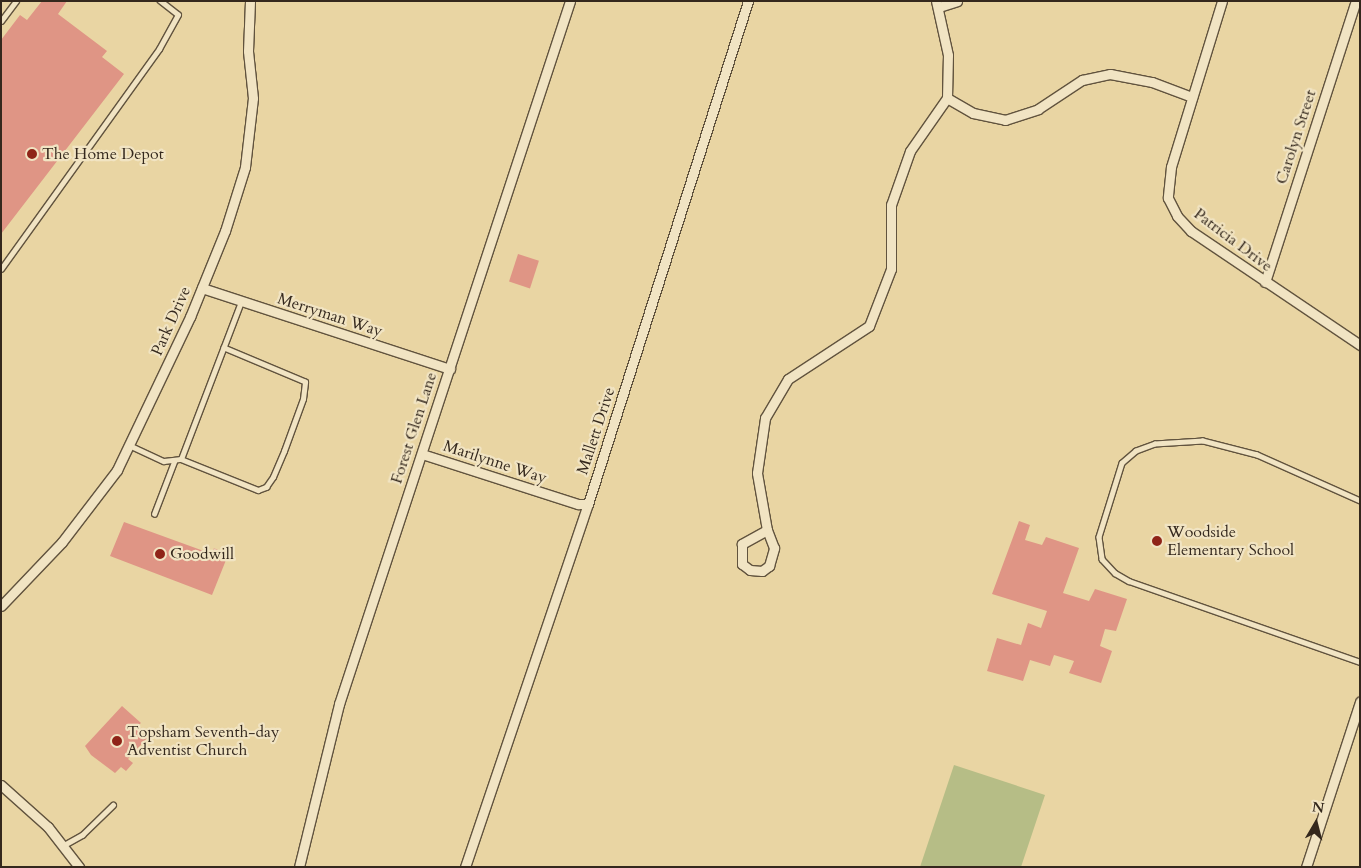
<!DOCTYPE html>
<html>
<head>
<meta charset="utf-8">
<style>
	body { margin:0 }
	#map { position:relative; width:1361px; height:868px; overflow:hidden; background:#e9d5a3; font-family:Cardo,serif }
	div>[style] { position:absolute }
	.green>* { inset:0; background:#b6bd86 }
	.building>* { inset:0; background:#df9585; transform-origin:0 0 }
	.roads { filter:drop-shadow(1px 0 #61533e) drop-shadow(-1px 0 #61533e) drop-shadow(0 1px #61533e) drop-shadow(0 -1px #61533e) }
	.lane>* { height:4.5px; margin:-2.25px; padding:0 2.25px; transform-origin:2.25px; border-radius:2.25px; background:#f1e4c3 }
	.street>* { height:9px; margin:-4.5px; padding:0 4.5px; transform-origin:4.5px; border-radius:4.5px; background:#f1e4c3 }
	.dots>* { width:14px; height:14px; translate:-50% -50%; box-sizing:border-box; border:2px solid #f1e4c3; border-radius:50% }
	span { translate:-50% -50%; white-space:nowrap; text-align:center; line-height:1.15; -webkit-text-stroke:4.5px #f1e4c3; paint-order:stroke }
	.street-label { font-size:16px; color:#34281d }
	.poi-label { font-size:16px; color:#34281d }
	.left { translate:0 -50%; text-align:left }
	.frame { position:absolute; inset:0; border:2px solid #34281d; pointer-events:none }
	.north { position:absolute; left:1291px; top:798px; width:50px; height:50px; -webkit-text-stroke:4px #f1e4c3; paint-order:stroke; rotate:8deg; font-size:14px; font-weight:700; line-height:20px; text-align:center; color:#34281d }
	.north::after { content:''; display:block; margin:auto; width:18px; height:22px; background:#34281d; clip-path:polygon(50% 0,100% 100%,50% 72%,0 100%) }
</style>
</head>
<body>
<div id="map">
	<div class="green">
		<i style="clip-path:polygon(954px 765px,1045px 795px,1021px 867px,920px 867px)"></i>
	</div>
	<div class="building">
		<i style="clip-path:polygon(42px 1px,67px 1px,58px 14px,107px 51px,102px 57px,124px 74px,1px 234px,1px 40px,20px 15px,27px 20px)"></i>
		<i style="left:518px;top:254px;width:22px;height:29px;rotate:18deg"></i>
		<i style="clip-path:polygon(1019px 521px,1030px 525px,1025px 540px,1042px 545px,1046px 537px,1079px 548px,1063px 593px,1089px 601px,1095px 589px,1127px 599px,1116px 631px,1105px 629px,1100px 646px,1112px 651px,1101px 683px,1069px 673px,1074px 661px,1054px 655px,1050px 666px,1030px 660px,1023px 681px,987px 671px,997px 638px,1021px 645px,1028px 623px,1041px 628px,1047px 611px,992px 594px)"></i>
		<i style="clip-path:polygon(124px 522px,212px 554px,214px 548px,228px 555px,212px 595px,110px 556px)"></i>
		<i style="clip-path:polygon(122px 706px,141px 723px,137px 726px,149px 736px,128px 759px,133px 763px,126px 771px,121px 767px,115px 773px,91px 755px,85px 746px)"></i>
	</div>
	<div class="roads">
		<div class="lane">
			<i style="left:1px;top:21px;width:25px;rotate:-53deg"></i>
			<i style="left:1px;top:269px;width:271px;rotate:-54.3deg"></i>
			<i style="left:159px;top:49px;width:39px;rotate:-61deg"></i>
			<i style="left:178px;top:15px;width:23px;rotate:-142deg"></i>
			<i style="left:129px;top:445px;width:38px;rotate:25deg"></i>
			<i style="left:164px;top:461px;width:17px;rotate:-7deg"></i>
			<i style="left:181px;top:459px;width:168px;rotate:-69.1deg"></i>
			<i style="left:181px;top:459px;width:83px;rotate:21.9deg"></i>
			<i style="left:258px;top:490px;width:9px;rotate:-21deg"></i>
			<i style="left:266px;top:487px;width:12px;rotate:-55deg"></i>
			<i style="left:273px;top:477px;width:28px;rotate:-67deg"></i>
			<i style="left:284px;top:451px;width:55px;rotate:-69.9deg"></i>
			<i style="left:303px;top:399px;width:17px;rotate:-83deg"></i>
			<i style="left:305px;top:382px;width:88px;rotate:-157.2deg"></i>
			<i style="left:1360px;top:501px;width:113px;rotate:-155.9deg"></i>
			<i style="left:1257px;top:455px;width:56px;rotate:-165.5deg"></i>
			<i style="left:1203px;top:441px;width:48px;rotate:176.4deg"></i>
			<i style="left:1155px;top:444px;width:20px;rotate:160deg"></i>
			<i style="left:1136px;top:451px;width:18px;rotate:139deg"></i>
			<i style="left:1122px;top:463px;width:77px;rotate:107.3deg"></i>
			<i style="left:1099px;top:537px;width:22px;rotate:82deg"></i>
			<i style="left:1102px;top:559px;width:19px;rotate:47deg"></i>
			<i style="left:1115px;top:573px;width:16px;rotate:30deg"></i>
			<i style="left:1129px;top:581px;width:245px;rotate:19.3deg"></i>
			<i style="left:154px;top:514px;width:56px;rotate:-69deg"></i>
			<i style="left:64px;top:845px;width:21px;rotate:-29deg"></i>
			<i style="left:82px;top:835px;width:43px;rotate:-44.1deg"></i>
		</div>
		<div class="street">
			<i style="left:1222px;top:1px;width:174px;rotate:107.1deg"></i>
			<i style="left:1171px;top:167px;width:31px;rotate:96deg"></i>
			<i style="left:1168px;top:198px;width:20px;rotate:63deg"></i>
			<i style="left:1177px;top:216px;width:21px;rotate:47deg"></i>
			<i style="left:1191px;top:231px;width:204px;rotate:34deg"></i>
			<i style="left:939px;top:7px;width:19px;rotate:-18deg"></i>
			<i style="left:947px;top:98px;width:30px;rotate:30deg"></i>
			<i style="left:973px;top:113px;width:33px;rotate:12deg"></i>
			<i style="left:1005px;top:120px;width:35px;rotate:-18deg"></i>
			<i style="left:1038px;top:109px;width:53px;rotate:-33.4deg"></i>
			<i style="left:1082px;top:80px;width:29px;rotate:-12deg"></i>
			<i style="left:1110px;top:74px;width:43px;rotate:10.8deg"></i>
			<i style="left:1152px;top:82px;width:43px;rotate:20.6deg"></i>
			<i style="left:1265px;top:282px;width:295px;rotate:-72.1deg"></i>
			<i style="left:202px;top:288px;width:261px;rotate:18.1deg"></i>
			<i style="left:422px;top:454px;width:164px;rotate:17.8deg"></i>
			<i style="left:578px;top:504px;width:10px"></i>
			<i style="left:767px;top:530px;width:29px;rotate:151deg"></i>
			<i style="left:742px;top:544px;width:20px;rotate:90deg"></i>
			<i style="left:742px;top:564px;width:10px;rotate:37deg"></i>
			<i style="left:750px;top:570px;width:12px;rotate:5deg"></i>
			<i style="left:762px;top:571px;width:9px;rotate:-36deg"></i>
			<i style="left:769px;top:566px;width:19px;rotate:-74deg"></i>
			<i style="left:774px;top:548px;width:19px;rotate:-111deg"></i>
			<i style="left:767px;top:530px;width:58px;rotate:-100deg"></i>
			<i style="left:757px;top:473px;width:56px;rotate:-81.7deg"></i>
			<i style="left:765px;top:418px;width:45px;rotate:-59.5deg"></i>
			<i style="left:788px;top:379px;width:97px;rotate:-33.2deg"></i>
			<i style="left:869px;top:326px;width:61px;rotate:-68.9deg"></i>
			<i style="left:891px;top:269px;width:64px;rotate:-90deg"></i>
			<i style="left:891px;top:205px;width:57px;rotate:-70.6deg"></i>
			<i style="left:910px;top:151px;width:65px;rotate:-55.1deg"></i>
			<i style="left:947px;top:98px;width:43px;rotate:-88.7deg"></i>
			<i style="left:948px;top:55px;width:55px;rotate:-102.5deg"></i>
			<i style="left:1px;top:606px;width:88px;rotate:-46.4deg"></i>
			<i style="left:62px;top:542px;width:91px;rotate:-52.6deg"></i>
			<i style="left:117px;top:470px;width:170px;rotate:-64.5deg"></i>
			<i style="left:190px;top:317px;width:93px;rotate:-67.9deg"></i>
			<i style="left:225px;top:231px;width:67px;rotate:-72.6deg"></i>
			<i style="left:245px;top:167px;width:69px;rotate:-83.4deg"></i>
			<i style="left:253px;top:98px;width:47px;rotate:-96.1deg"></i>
			<i style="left:248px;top:51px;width:50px;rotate:-87.7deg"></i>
			<i style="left:1px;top:785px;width:63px;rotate:41.8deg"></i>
			<i style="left:48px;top:827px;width:51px;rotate:52.2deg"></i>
			<i style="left:299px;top:867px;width:168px;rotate:-76.2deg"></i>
			<i style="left:339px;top:704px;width:740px;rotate:-71.81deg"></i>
			<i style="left:465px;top:867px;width:383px;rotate:-71.3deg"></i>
			<i style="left:588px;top:504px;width:528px;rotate:-72.35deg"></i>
			<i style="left:1306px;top:867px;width:174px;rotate:-71.9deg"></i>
		</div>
	</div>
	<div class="dots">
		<i style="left:32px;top:154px;background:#8f2418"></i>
		<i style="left:1157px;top:541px;background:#8f2418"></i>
		<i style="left:160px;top:554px;background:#8f2418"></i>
		<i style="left:117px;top:741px;background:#8f2418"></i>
	</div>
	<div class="street-label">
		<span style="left:1296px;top:137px;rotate:-72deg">Carolyn Street</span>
		<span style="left:1233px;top:240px;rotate:37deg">Patricia Drive</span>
		<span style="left:330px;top:315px;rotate:18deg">Merryman Way</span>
		<span style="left:171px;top:321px;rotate:-66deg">Park Drive</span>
		<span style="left:414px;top:428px;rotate:-72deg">Forest Glen Lane</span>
		<span style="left:596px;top:431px;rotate:-72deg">Mallett Drive</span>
		<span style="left:495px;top:462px;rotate:18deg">Marilynne Way</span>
	</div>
	<div class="poi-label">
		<span class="left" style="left:42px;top:154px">The Home Depot</span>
		<span class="left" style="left:1167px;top:541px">Woodside<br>Elementary School</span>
		<span class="left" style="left:170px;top:554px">Goodwill</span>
		<span class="left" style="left:127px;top:741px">Topsham Seventh-day<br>Adventist Church</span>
	</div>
	<div class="frame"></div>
	<div class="north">N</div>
</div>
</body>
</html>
